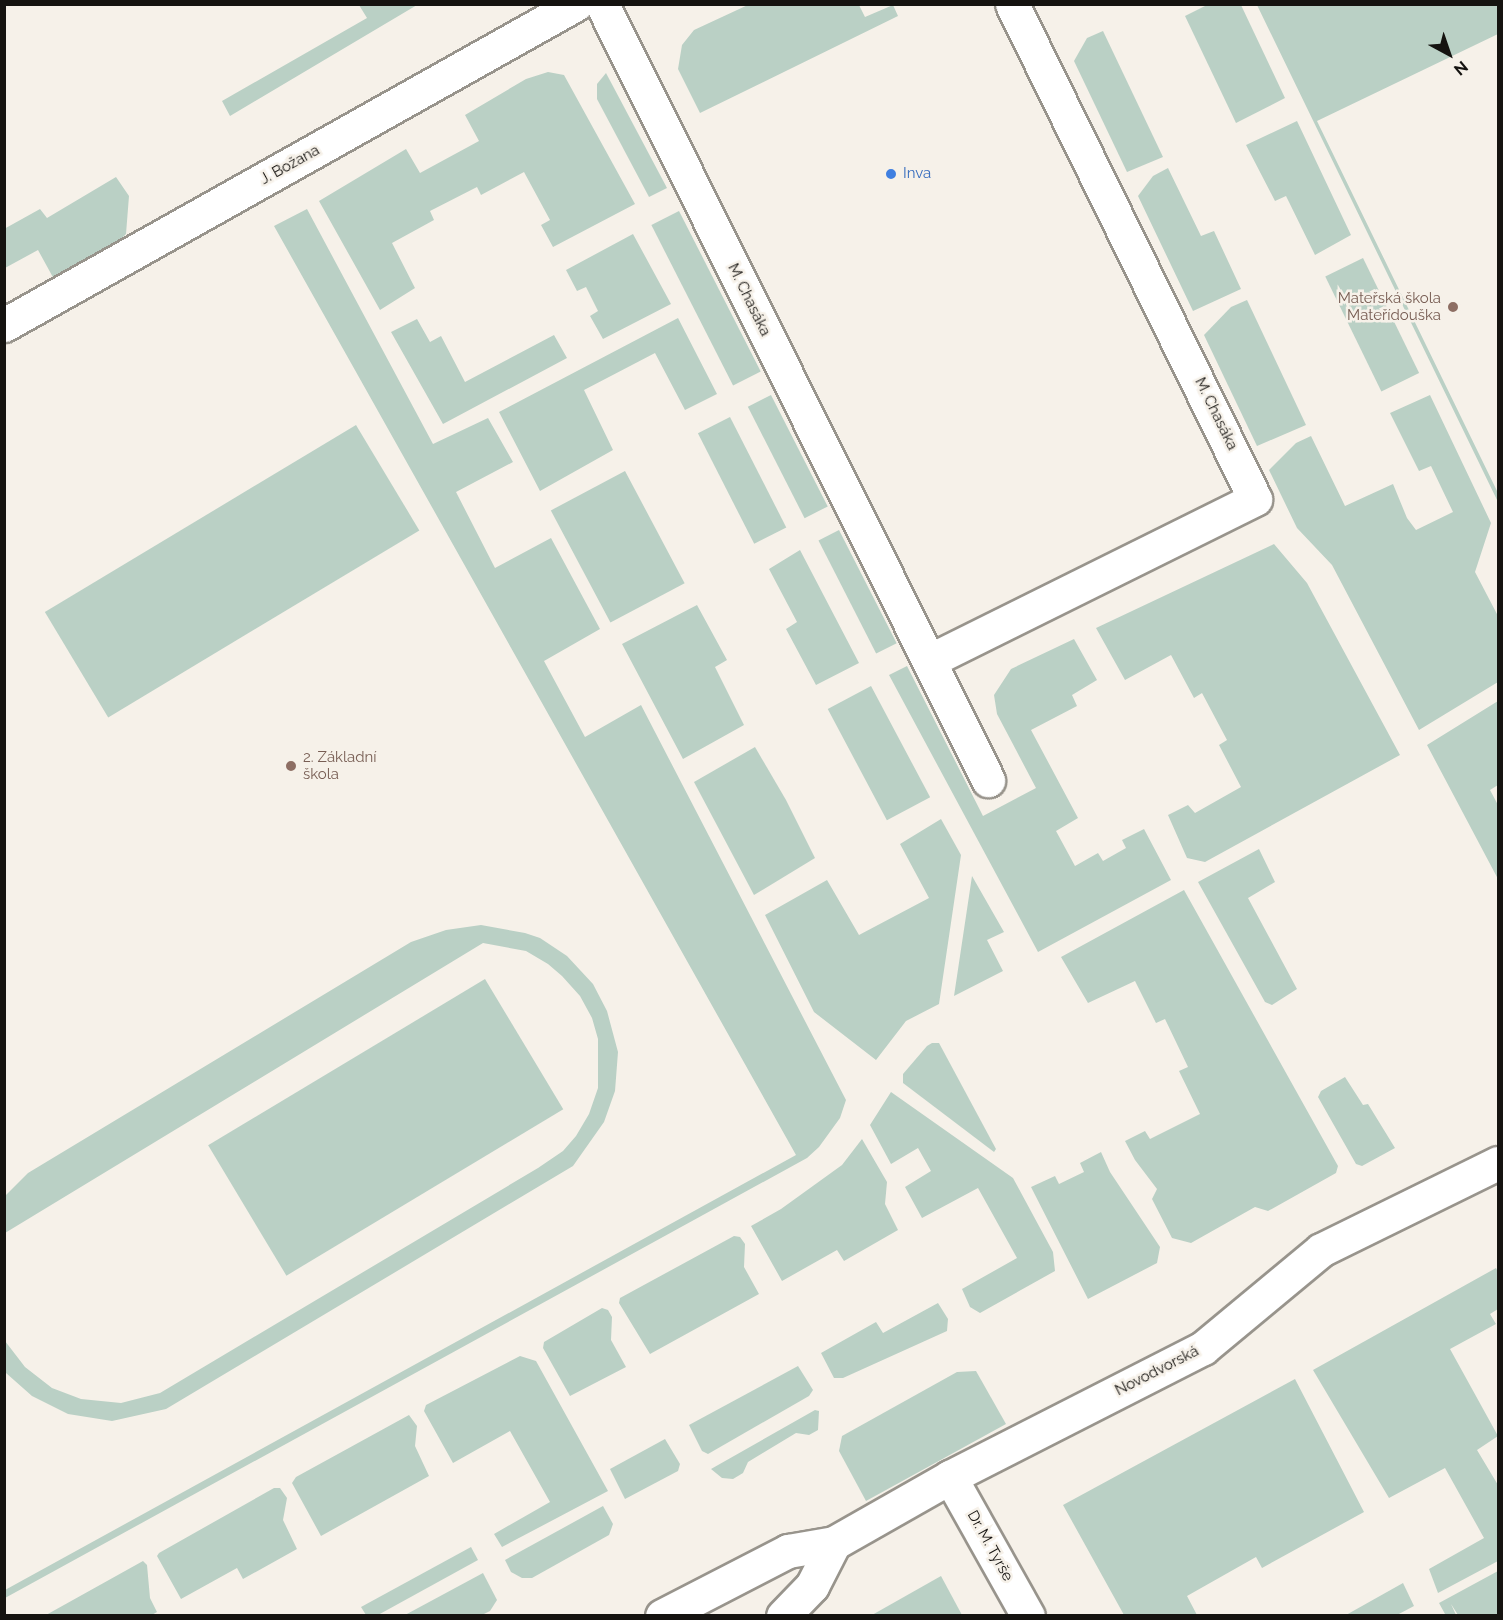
<!DOCTYPE html>
<html>
<head>
<meta charset="utf-8">
<style>
	body { margin:0 }
	#map { position:relative; width:1503px; height:1620px; overflow:hidden; background:#f6f1e9; font-family:Raleway,sans-serif }
	div>[style] { position:absolute }
	.green>* { inset:0; background:#bad0c5; transform-origin:0 0 }
	.roads { filter:drop-shadow(2px 0 #98948c) drop-shadow(-2px 0 #98948c) drop-shadow(0 2px #98948c) drop-shadow(0 -2px #98948c) }
	.street>* { height:33px; margin:-16.5px; padding:0 16.5px; transform-origin:16.5px; border-radius:16.5px; background:#fff }
	.dots>* { width:16px; height:16px; translate:-50% -50%; box-sizing:border-box; border:3px solid #f6f1e9; border-radius:50% }
	span { translate:-50% -50%; white-space:nowrap; text-align:center; line-height:1.15; -webkit-text-stroke:5px #f6f1e9; paint-order:stroke }
	.street-label { font-size:15px; color:#151310 }
	.shop-label { font-size:15px; color:#366cbe }
	.left { translate:0 -50%; text-align:left }
	.education-label { font-size:15px; color:#785e54 }
	.right { translate:-100% -50%; text-align:right }
	.frame { position:absolute; inset:0; border:6px solid #151310; pointer-events:none }
	.north { position:absolute; left:1419px; top:24px; width:60px; height:60px; -webkit-text-stroke:4px #f6f1e9; paint-order:stroke; rotate:140deg; font-size:16px; font-weight:700; line-height:24px; text-align:center; color:#151310 }
	.north::after { content:''; display:block; margin:auto; width:21px; height:27px; background:#151310; clip-path:polygon(50% 0,100% 100%,50% 72%,0 100%) }
</style>
</head>
<body>
<div id="map">
	<div class="green">
		<i style="clip-path:polygon(750px 4px,859px 5px,865px 17px,893px 5px,898px 16px,700px 113px,678px 69px,682px 45px,694px 30px)"></i>
		<i style="clip-path:polygon(359px 5px,417px 5px,230px 116px,222px 101px,367px 18px)"></i>
		<i style="clip-path:polygon(1207px 5px,1241px 5px,1285px 98px,1236px 123px,1185px 16px)"></i>
		<i style="clip-path:polygon(1257px 5px,1498px 5px,1498px 34px,1317px 121px,1498px 493px,1498px 502px)"></i>
		<i style="clip-path:polygon(1103px 31px,1163px 157px,1127px 172px,1074px 61px,1087px 38px)"></i>
		<i style="clip-path:polygon(548px 72px,564px 75px,635px 204px,553px 247px,541px 225px,550px 220px,524px 172px,481px 195px,477px 187px,430px 211px,434px 220px,392px 243px,415px 288px,380px 310px,319px 201px,406px 149px,420px 173px,479px 141px,465px 115px,526px 79px)"></i>
		<i style="clip-path:polygon(606px 73px,667px 188px,649px 197px,597px 99px,597px 84px)"></i>
		<i style="clip-path:polygon(1297px 121px,1351px 235px,1315px 255px,1286px 196px,1275px 201px,1246px 145px)"></i>
		<i style="clip-path:polygon(1168px 168px,1201px 236px,1214px 231px,1241px 289px,1193px 311px,1138px 196px,1153px 176px)"></i>
		<i style="clip-path:polygon(116px 177px,129px 196px,126px 234px,107px 253px,55px 281px,38px 250px,5px 268px,4px 229px,40px 209px,47px 218px)"></i>
		<i style="clip-path:polygon(307px 209px,433px 444px,488px 418px,513px 462px,456px 492px,495px 568px,551px 538px,600px 629px,544px 661px,585px 737px,641px 705px,846px 1100px,840px 1118px,819px 1147px,807px 1158px,5px 1598px,5px 1590px,796px 1155px,274px 226px)"></i>
		<i style="left:679px;top:211px;width:180px;height:31px;rotate:63deg"></i>
		<i style="clip-path:polygon(633px 234px,671px 304px,603px 339px,590px 316px,598px 311px,586px 287px,577px 291px,566px 270px)"></i>
		<i style="left:1363px;top:258px;width:128px;height:42px;rotate:64deg"></i>
		<i style="clip-path:polygon(1247px 300px,1306px 425px,1257px 446px,1204px 335px,1231px 307px)"></i>
		<i style="clip-path:polygon(678px 318px,717px 394px,685px 410px,655px 353px,584px 390px,613px 450px,540px 491px,499px 412px)"></i>
		<i style="clip-path:polygon(417px 319px,430px 342px,441px 336px,465px 382px,554px 335px,567px 358px,443px 424px,391px 332px)"></i>
		<i style="left:771px;top:395px;width:125px;height:26px;rotate:63deg"></i>
		<i style="clip-path:polygon(1430px 395px,1491px 523px,1475px 572px,1498px 616px,1498px 682px,1419px 730px,1332px 565px,1297px 528px,1269px 470px,1296px 443px,1311px 436px,1345px 506px,1393px 484px,1407px 518px,1416px 530px,1453px 512px,1431px 466px,1419px 471px,1390px 413px)"></i>
		<i style="left:730px;top:417px;width:124px;height:36px;rotate:63deg"></i>
		<i style="left:356px;top:425px;width:123px;height:363px;rotate:59deg"></i>
		<i style="left:625px;top:471px;width:127px;height:84px;rotate:62deg"></i>
		<i style="left:839px;top:530px;width:127px;height:23px;rotate:63deg"></i>
		<i style="clip-path:polygon(1274px 544px,1307px 583px,1400px 755px,1205px 862px,1187px 858px,1168px 815px,1188px 805px,1195px 813px,1241px 787px,1219px 745px,1227px 740px,1202px 693px,1194px 698px,1171px 655px,1125px 680px,1096px 628px)"></i>
		<i style="clip-path:polygon(800px 550px,859px 663px,816px 685px,786px 629px,797px 622px,769px 569px)"></i>
		<i style="clip-path:polygon(697px 605px,727px 660px,715px 667px,744px 725px,683px 759px,622px 644px)"></i>
		<i style="clip-path:polygon(1074px 639px,1097px 680px,1072px 695px,1077px 706px,1031px 730px,1078px 818px,1056px 831px,1075px 866px,1098px 853px,1103px 861px,1126px 848px,1122px 840px,1144px 829px,1171px 880px,1038px 952px,889px 675px,907px 666px,983px 816px,1036px 788px,997px 714px,994px 695px,1011px 669px)"></i>
		<i style="left:871px;top:686px;width:126px;height:49px;rotate:62deg"></i>
		<i style="clip-path:polygon(1498px 701px,1498px 785px,1490px 790px,1498px 805px,1498px 879px,1427px 745px)"></i>
		<i style="clip-path:polygon(755px 747px,786px 800px,815px 858px,754px 895px,694px 782px)"></i>
		<i style="clip-path:polygon(941px 819px,961px 855px,939px 1004px,906px 1021px,876px 1060px,814px 1012px,765px 915px,827px 880px,859px 935px,929px 898px,900px 844px)"></i>
		<i style="clip-path:polygon(1259px 849px,1275px 882px,1248px 898px,1297px 989px,1272px 1005px,1265px 1002px,1198px 882px)"></i>
		<i style="clip-path:polygon(972px 876px,1004px 932px,987px 940px,1003px 971px,954px 996px)"></i>
		<i style="clip-path:polygon(1184px 890px,1338px 1166px,1336px 1173px,1268px 1211px,1255px 1207px,1191px 1243px,1172px 1238px,1152px 1199px,1157px 1189px,1135px 1160px,1125px 1141px,1145px 1131px,1150px 1139px,1200px 1114px,1179px 1071px,1188px 1067px,1165px 1019px,1156px 1023px,1135px 981px,1088px 1003px,1061px 957px)"></i>
		<i style="clip-path:polygon(481px 925px,525px 933px,540px 938px,567px 956px,593px 984px,607px 1011px,618px 1052px,615px 1091px,604px 1122px,573px 1166px,166px 1409px,112px 1421px,68px 1414px,32px 1396px,6px 1373px,5px 1341px,25px 1367px,52px 1388px,81px 1399px,121px 1403px,160px 1393px,538px 1168px,563px 1151px,576px 1136px,589px 1114px,598px 1088px,598px 1039px,592px 1018px,580px 996px,562px 976px,548px 964px,526px 951px,483px 943px,5px 1233px,5px 1196px,28px 1173px,411px 942px,446px 930px)"></i>
		<i style="left:485px;top:979px;width:152px;height:323px;rotate:59deg"></i>
		<i style="clip-path:polygon(932px 1043px,939px 1043px,996px 1149px,994px 1152px,903px 1083px,903px 1074px,927px 1046px)"></i>
		<i style="clip-path:polygon(1345px 1077px,1363px 1105px,1368px 1104px,1395px 1148px,1362px 1166px,1356px 1164px,1318px 1097px,1321px 1091px)"></i>
		<i style="clip-path:polygon(891px 1092px,1013px 1178px,1053px 1252px,1055px 1271px,980px 1313px,970px 1307px,962px 1289px,1017px 1258px,978px 1188px,922px 1218px,905px 1187px,931px 1171px,918px 1148px,891px 1164px,870px 1125px)"></i>
		<i style="clip-path:polygon(862px 1139px,887px 1182px,885px 1204px,898px 1230px,844px 1261px,837px 1250px,782px 1281px,751px 1226px,781px 1209px,842px 1165px)"></i>
		<i style="clip-path:polygon(1101px 1152px,1110px 1172px,1160px 1247px,1157px 1263px,1088px 1299px,1031px 1187px,1055px 1176px,1059px 1184px,1084px 1172px,1080px 1163px)"></i>
		<i style="clip-path:polygon(734px 1236px,740px 1237px,745px 1244px,744px 1267px,759px 1294px,650px 1354px,619px 1303px,620px 1298px)"></i>
		<i style="clip-path:polygon(1496px 1268px,1498px 1272px,1498px 1309px,1490px 1314px,1496px 1324px,1450px 1349px,1498px 1436px,1477px 1450px,1498px 1485px,1498px 1561px,1438px 1593px,1429px 1569px,1484px 1538px,1445px 1468px,1389px 1498px,1313px 1370px)"></i>
		<i style="clip-path:polygon(938px 1303px,948px 1319px,947px 1331px,843px 1378px,834px 1378px,821px 1353px,876px 1322px,883px 1333px)"></i>
		<i style="clip-path:polygon(602px 1308px,608px 1310px,612px 1317px,611px 1340px,626px 1367px,570px 1396px,543px 1348px,544px 1342px)"></i>
		<i style="clip-path:polygon(520px 1356px,536px 1361px,608px 1491px,502px 1547px,494px 1534px,550px 1502px,510px 1431px,453px 1463px,424px 1411px,426px 1405px)"></i>
		<i style="clip-path:polygon(798px 1366px,813px 1390px,809px 1396px,708px 1454px,702px 1451px,689px 1425px)"></i>
		<i style="clip-path:polygon(976px 1371px,1006px 1424px,866px 1501px,839px 1451px,842px 1436px,957px 1372px)"></i>
		<i style="clip-path:polygon(1295px 1379px,1364px 1512px,1262px 1568px,1256px 1557px,1187px 1596px,1197px 1615px,1124px 1615px,1063px 1505px)"></i>
		<i style="clip-path:polygon(815px 1410px,819px 1411px,818px 1430px,809px 1435px,796px 1433px,748px 1462px,743px 1473px,733px 1479px,722px 1478px,711px 1469px)"></i>
		<i style="clip-path:polygon(409px 1415px,417px 1426px,415px 1446px,429px 1476px,321px 1536px,292px 1483px,296px 1477px)"></i>
		<i style="clip-path:polygon(665px 1439px,680px 1464px,678px 1471px,625px 1499px,610px 1469px)"></i>
		<i style="clip-path:polygon(274px 1488px,280px 1488px,287px 1498px,283px 1520px,297px 1549px,243px 1579px,237px 1568px,181px 1599px,157px 1556px,159px 1553px)"></i>
		<i style="clip-path:polygon(603px 1506px,613px 1524px,609px 1535px,532px 1578px,522px 1578px,511px 1572px,505px 1560px)"></i>
		<i style="clip-path:polygon(471px 1547px,478px 1560px,378px 1615px,366px 1615px,361px 1607px)"></i>
		<i style="clip-path:polygon(143px 1561px,147px 1565px,150px 1598px,157px 1612px,150px 1616px,46px 1615px)"></i>
		<i style="clip-path:polygon(1498px 1571px,1498px 1615px,1458px 1615px,1451px 1604px,1456px 1615px,1443px 1615px,1445px 1614px,1439px 1603px)"></i>
		<i style="clip-path:polygon(483px 1573px,497px 1600px,490px 1611px,482px 1615px,405px 1615px)"></i>
		<i style="clip-path:polygon(941px 1576px,962px 1615px,872px 1615px)"></i>
		<i style="clip-path:polygon(1403px 1583px,1414px 1606px,1397px 1615px,1346px 1615px)"></i>
	</div>
	<div class="roads">
		<div class="street">
			<i style="left:602px;top:4px;width:867px;rotate:63.55deg"></i>
			<i style="left:4px;top:325px;width:656px;rotate:-29.3deg"></i>
			<i style="left:929px;top:661px;width:364px;rotate:-26.4deg"></i>
			<i style="left:1255px;top:499px;width:551px;rotate:-116.15deg"></i>
			<i style="left:950px;top:1477px;width:159px;rotate:60.7deg"></i>
			<i style="left:662px;top:1616px;width:142px;rotate:-27.3deg"></i>
			<i style="left:788px;top:1551px;width:47px;rotate:-9.9deg"></i>
			<i style="left:834px;top:1543px;width:133px;rotate:-29.6deg"></i>
			<i style="left:950px;top:1477px;width:284px;rotate:-27deg"></i>
			<i style="left:1203px;top:1348px;width:153px;rotate:-39.7deg"></i>
			<i style="left:1321px;top:1250px;width:197px;rotate:-26.2deg"></i>
			<i style="left:783px;top:1616px;width:42px;rotate:-46deg"></i>
			<i style="left:812px;top:1586px;width:48px;rotate:-62.9deg"></i>
		</div>
	</div>
	<div class="dots">
		<i style="left:891px;top:174px;background:#3f7fe0"></i>
		<i style="left:1453px;top:307px;background:#8d6e63"></i>
		<i style="left:291px;top:766px;background:#8d6e63"></i>
	</div>
	<div class="street-label">
		<span style="left:290px;top:165px;rotate:-29deg">J. Božana</span>
		<span style="left:749px;top:300px;rotate:64deg">M. Chasáka</span>
		<span style="left:1216px;top:414px;rotate:64deg">M. Chasáka</span>
		<span style="left:1157px;top:1371px;rotate:-27deg">Novodvorská</span>
		<span style="left:990px;top:1546px;rotate:61deg">Dr. M. Tyrše</span>
	</div>
	<div class="shop-label">
		<span class="left" style="left:903px;top:174px">Inva</span>
	</div>
	<div class="education-label">
		<span class="right" style="left:1441px;top:307px">Mateřská škola<br>Mateřídouška</span>
		<span class="left" style="left:303px;top:766px">2. Základní<br>škola</span>
	</div>
	<div class="frame"></div>
	<div class="north">N</div>
</div>
</body>
</html>
